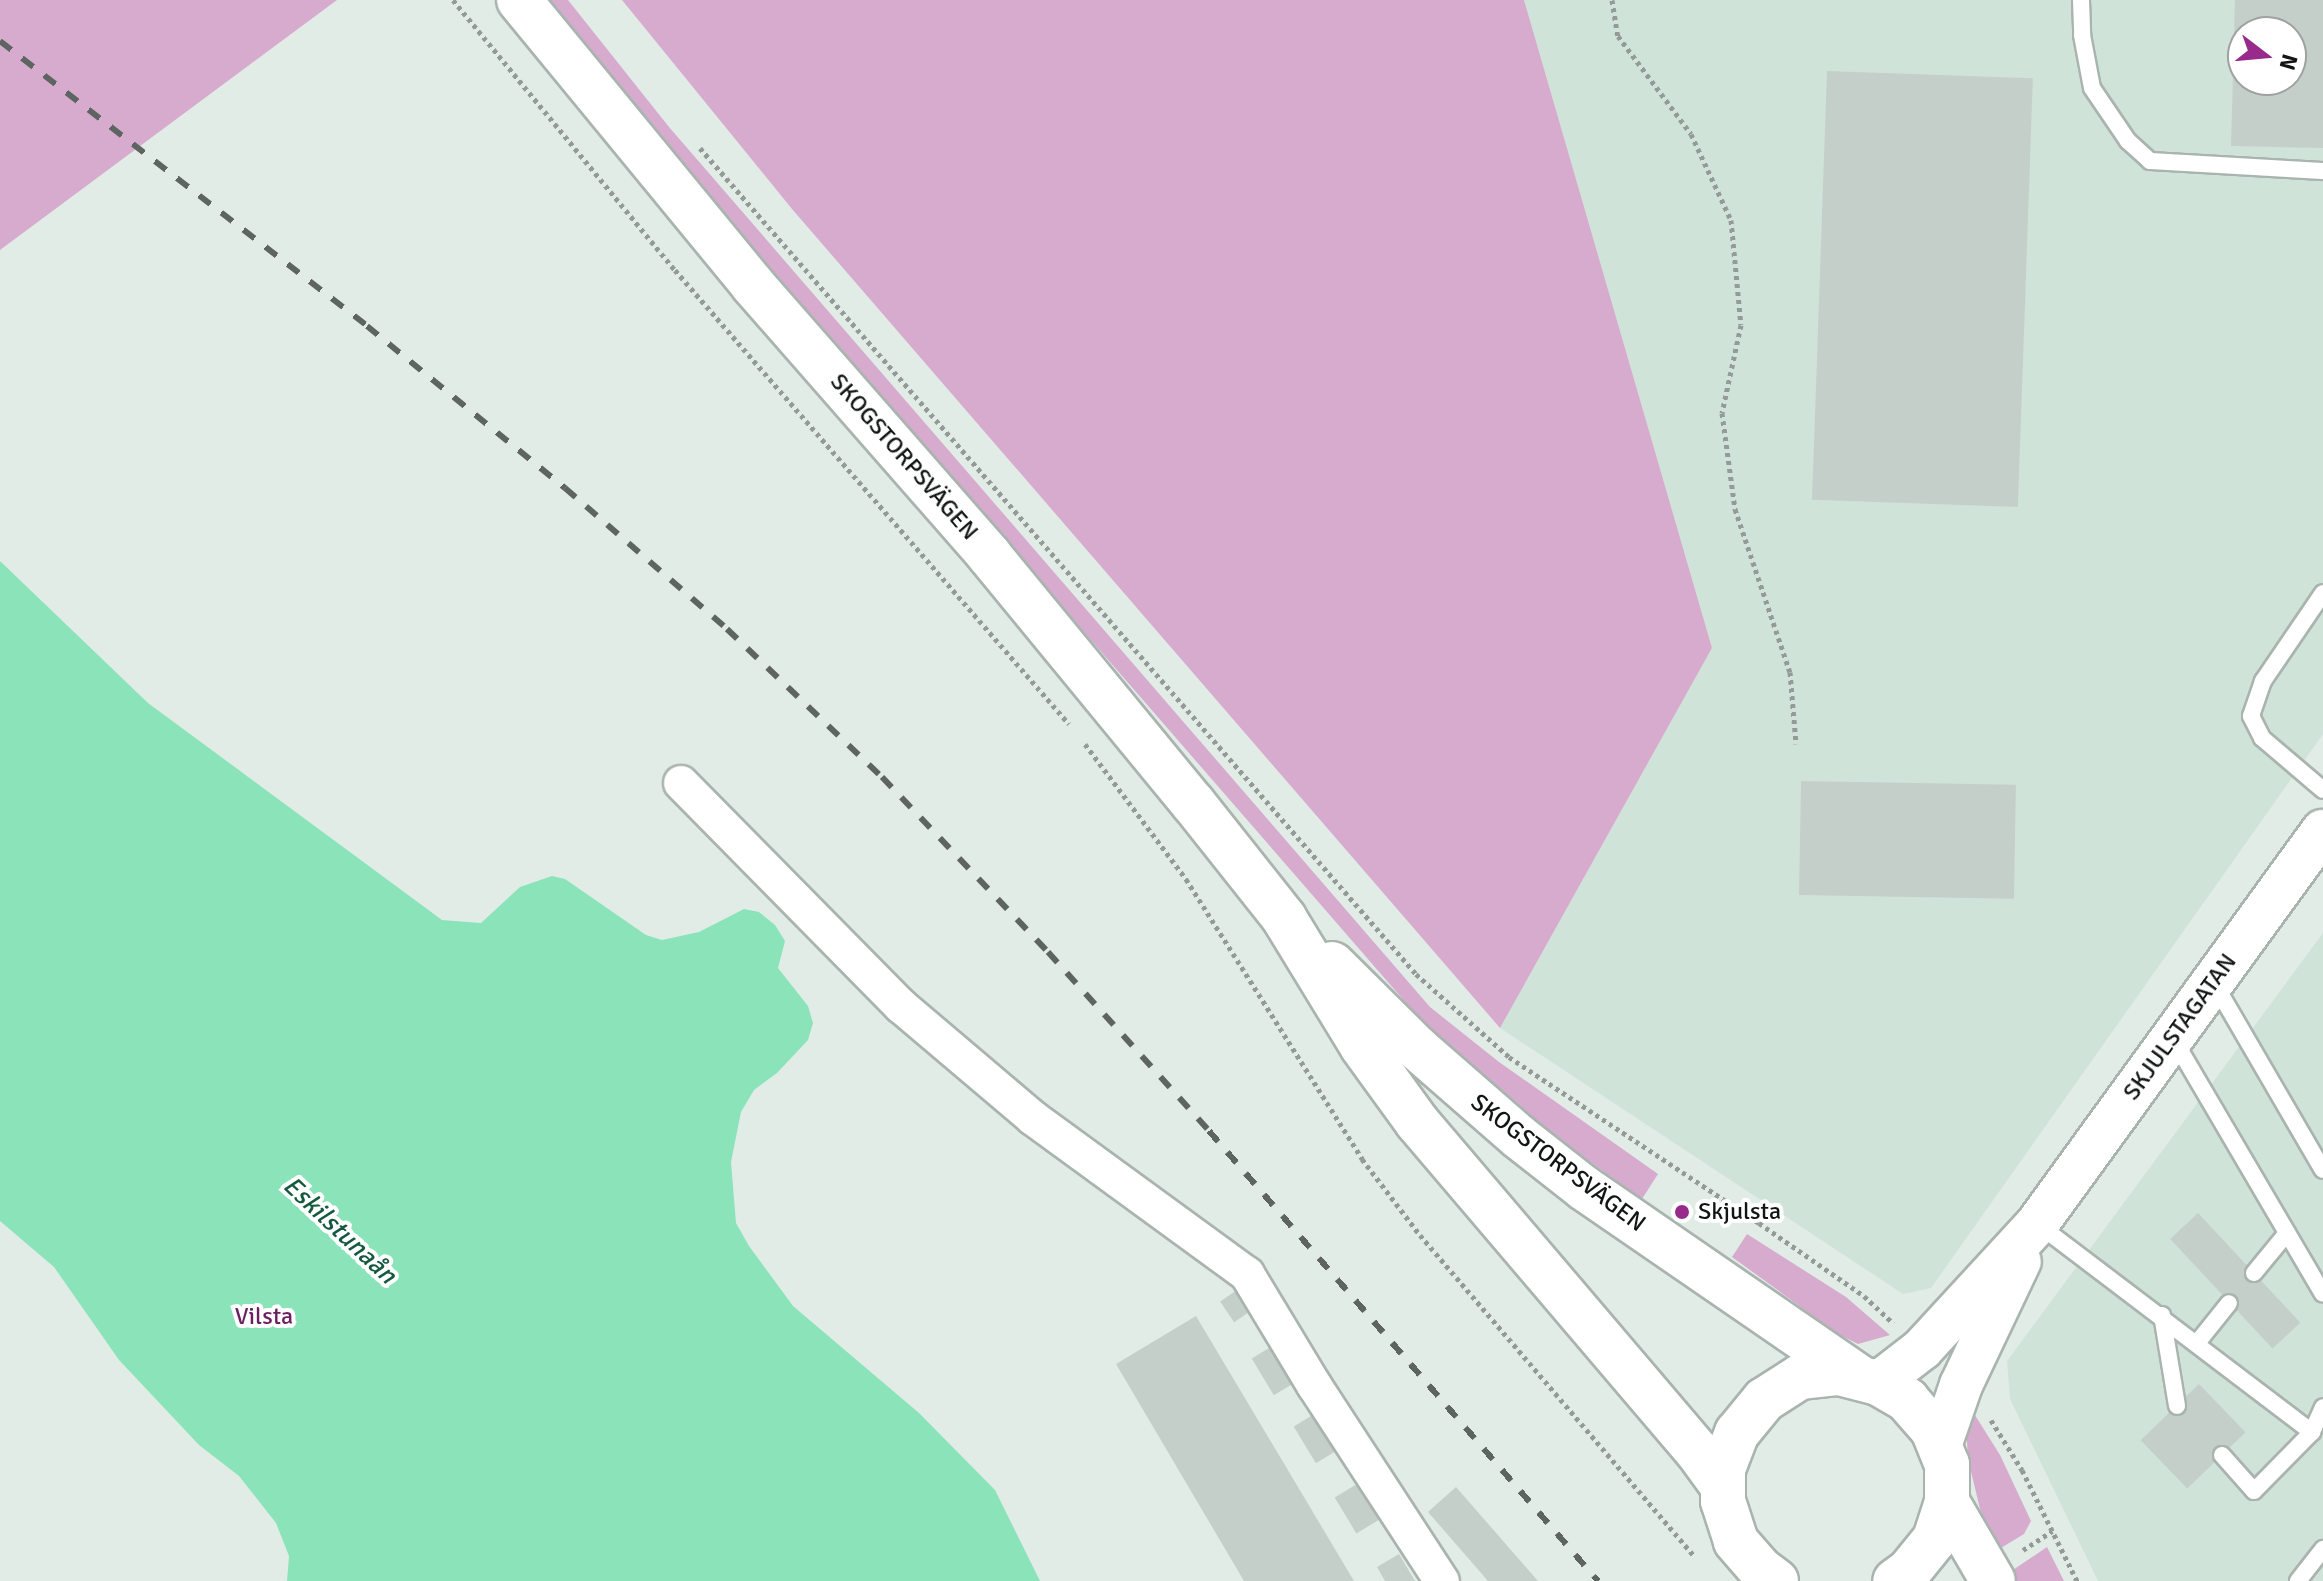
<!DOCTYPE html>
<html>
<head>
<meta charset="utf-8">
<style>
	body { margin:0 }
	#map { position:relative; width:2323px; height:1581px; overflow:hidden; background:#e2ece7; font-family:Signika,sans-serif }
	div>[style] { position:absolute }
	.built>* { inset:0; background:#d0e3d9 }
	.green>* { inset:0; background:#d7abce }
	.water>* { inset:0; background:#8be3ba }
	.building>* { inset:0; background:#c5cfca; transform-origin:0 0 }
	.path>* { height:5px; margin-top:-2.5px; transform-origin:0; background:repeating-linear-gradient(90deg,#949b97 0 4px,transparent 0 8px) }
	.roads { filter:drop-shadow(2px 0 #aab4af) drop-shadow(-2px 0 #aab4af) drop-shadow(0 2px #aab4af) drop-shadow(0 -2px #aab4af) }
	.service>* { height:16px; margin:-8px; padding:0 8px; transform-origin:8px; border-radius:8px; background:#fff }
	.minor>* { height:34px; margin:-17px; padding:0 17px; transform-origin:17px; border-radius:17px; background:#fff }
	.tertiary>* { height:42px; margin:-21px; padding:0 21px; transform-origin:21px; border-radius:21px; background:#fff }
	.secondary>* { height:44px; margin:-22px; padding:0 22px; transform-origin:22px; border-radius:22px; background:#fff }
	.rail>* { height:6px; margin-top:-3px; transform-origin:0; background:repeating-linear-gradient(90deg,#5e6461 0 14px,transparent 0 28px) }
	.dots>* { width:22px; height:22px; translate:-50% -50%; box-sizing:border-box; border:4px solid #fff; border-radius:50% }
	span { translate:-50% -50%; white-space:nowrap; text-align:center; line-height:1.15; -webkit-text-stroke:8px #fff; paint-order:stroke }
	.street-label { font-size:24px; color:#111513 }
	.poi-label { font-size:24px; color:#111513 }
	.left { translate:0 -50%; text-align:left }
	.park-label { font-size:24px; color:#6b1f61 }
	.water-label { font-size:26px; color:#155a40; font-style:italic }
	.north { position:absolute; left:2227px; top:16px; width:80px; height:80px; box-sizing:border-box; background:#fff; border:2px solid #a0a1a1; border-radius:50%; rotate:106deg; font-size:22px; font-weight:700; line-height:32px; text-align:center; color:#111513 }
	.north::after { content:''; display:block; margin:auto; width:28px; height:36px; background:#982a8b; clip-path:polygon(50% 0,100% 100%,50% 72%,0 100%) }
</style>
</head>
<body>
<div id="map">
	<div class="built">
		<i style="clip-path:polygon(evenodd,1524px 0,2323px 0,2323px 734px,1931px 1288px,1903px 1294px,1500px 1028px,1712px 648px,1524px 0,2243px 32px,2291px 32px,2291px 80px,2243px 80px,2243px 32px)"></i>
		<i style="clip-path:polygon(2323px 933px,2323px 1581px,2098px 1581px,2010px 1399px,2007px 1361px)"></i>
	</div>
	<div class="green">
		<i style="clip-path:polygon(0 0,337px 0,0 250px)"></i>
		<i style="clip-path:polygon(549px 0,568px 0,669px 127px,1430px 1007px,1499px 1062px,1658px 1174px,1642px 1199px,1517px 1109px,1420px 1019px,859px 373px,633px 107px)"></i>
		<i style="clip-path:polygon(622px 0,1524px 0,1712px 648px,1500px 1028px,792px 209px)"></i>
		<i style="clip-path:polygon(1747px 1234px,1846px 1297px,1890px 1335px,1858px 1344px,1838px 1334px,1732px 1257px)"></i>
		<i style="clip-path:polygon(1973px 1412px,2000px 1455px,2031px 1521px,2024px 1534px,1996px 1551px,1980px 1509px,1968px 1459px,1966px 1425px)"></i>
		<i style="clip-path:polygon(2047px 1547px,2064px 1581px,2009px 1581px,2007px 1574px)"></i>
	</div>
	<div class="water">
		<i style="clip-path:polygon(0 561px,148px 703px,442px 920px,481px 923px,520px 887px,552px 876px,565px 879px,646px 935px,662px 940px,699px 932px,744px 909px,759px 912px,775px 925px,785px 941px,778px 968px,808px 1006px,813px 1023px,808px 1040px,777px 1073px,754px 1090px,741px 1112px,731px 1162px,736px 1223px,749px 1246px,793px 1306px,919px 1413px,995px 1490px,1040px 1581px,287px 1581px,289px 1556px,276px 1523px,239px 1476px,199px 1445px,119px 1360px,54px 1267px,0 1221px)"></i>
	</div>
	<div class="building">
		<i style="clip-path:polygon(evenodd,2235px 0,2323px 0,2323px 148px,2231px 146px,2235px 0,2243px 32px,2291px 32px,2291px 80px,2243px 80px,2243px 32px)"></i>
		<i style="left:1827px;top:71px;width:206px;height:429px;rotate:2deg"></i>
		<i style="left:1801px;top:781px;width:215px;height:114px;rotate:1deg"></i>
		<i style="left:2198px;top:1213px;width:150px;height:38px;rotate:47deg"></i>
		<i style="left:1240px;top:1288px;width:25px;height:24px;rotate:56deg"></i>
		<i style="clip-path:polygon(1196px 1316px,1354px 1581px,1244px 1581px,1116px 1364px)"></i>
		<i style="left:1274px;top:1345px;width:43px;height:26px;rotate:59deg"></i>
		<i style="left:2199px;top:1384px;width:67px;height:81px;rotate:46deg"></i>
		<i style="left:1316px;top:1413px;width:43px;height:26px;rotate:59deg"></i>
		<i style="left:1357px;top:1484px;width:42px;height:26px;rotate:59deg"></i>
		<i style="clip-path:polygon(1456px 1487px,1538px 1581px,1488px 1581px,1428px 1512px)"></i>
		<i style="clip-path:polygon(1399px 1554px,1415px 1581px,1385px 1581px,1377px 1567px)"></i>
	</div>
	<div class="path">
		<i style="left:453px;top:0;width:350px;rotate:50.6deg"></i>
		<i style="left:675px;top:270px;width:601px;rotate:49.05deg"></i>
		<i style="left:1612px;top:0;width:36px;rotate:81deg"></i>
		<i style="left:1618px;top:36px;width:122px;rotate:53.3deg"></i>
		<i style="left:1691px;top:134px;width:95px;rotate:65.1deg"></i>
		<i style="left:1731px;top:220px;width:105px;rotate:84.6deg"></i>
		<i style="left:1741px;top:325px;width:90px;rotate:102.2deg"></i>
		<i style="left:1722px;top:413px;width:97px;rotate:82.3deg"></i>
		<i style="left:1735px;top:509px;width:172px;rotate:71.4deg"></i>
		<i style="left:1790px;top:672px;width:72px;rotate:85.2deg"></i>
		<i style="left:700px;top:148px;width:1093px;rotate:49.08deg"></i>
		<i style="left:1416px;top:974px;width:125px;rotate:41.7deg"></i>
		<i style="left:1509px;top:1057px;width:300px;rotate:33.6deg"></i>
		<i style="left:1759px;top:1223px;width:128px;rotate:34.8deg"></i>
		<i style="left:1864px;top:1296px;width:40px;rotate:43deg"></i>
		<i style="left:1085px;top:744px;width:169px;rotate:53.2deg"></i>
		<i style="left:1186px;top:879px;width:331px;rotate:57.8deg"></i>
		<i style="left:1362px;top:1159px;width:96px;rotate:52.7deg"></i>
		<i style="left:1420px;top:1235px;width:423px;rotate:49.5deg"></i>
		<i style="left:1991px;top:1420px;width:59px;rotate:58.2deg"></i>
		<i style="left:2022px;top:1470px;width:124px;rotate:63.6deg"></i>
		<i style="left:2023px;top:1550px;width:35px;rotate:-33deg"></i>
	</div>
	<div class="roads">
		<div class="service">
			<i style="left:2081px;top:0;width:35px;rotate:88deg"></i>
			<i style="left:2082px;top:35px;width:54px;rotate:79.3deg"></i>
			<i style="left:2092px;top:88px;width:64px;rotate:55.8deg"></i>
			<i style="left:2128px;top:141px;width:30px;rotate:42deg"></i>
			<i style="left:2150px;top:161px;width:173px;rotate:3.3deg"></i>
			<i style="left:2323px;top:593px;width:107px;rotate:124.3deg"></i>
			<i style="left:2263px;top:681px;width:37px;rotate:109deg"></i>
			<i style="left:2251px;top:716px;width:25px;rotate:63deg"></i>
			<i style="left:2262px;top:738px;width:80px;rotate:40.4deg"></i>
			<i style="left:2214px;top:983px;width:216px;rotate:59.8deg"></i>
			<i style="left:2174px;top:1040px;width:294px;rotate:59.6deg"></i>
			<i style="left:2039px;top:1225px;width:343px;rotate:37.2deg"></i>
			<i style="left:2254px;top:1273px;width:52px;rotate:-50.5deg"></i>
			<i style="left:2162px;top:1315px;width:92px;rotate:80.6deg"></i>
			<i style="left:2197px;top:1343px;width:51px;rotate:-51.3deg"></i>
			<i style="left:2222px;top:1455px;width:48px;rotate:48.4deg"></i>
			<i style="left:2254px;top:1491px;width:83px;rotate:-45.5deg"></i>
			<i style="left:2312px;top:1432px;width:27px;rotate:-66deg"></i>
			<i style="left:2298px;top:1581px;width:41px;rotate:-52deg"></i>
		</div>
		<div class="minor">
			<i style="left:681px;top:783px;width:313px;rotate:45.4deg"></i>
			<i style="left:901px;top:1006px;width:173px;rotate:40.3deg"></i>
			<i style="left:1033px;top:1118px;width:265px;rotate:36.1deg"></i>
			<i style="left:1247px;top:1274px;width:130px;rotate:58.9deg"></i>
			<i style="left:1314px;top:1385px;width:234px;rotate:56.9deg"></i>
		</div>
		<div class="tertiary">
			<i style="left:1878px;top:1383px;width:56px;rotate:-37.7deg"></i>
			<i style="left:1922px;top:1349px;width:170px;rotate:-47.4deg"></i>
			<i style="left:2037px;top:1224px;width:486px;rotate:-54deg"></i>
			<i style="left:1940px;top:1446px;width:65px;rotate:-71deg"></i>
			<i style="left:1961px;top:1385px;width:137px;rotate:-64.6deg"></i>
		</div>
		<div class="secondary">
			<i style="left:519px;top:0;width:369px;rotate:50.6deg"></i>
			<i style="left:753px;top:285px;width:359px;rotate:48.8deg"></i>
			<i style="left:989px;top:555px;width:321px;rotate:50.6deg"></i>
			<i style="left:1193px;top:803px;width:147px;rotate:51.6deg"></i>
			<i style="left:1284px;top:918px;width:150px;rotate:58.6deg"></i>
			<i style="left:1362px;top:1046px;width:94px;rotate:54.1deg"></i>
			<i style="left:1417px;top:1122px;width:433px;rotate:49.6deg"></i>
			<i style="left:1698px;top:1452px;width:41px;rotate:54deg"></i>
			<i style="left:1332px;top:964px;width:120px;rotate:44.7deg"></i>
			<i style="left:1417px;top:1048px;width:135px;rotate:41.1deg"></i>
			<i style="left:1519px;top:1137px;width:83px;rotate:38.1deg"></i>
			<i style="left:1584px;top:1188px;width:332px;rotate:34.5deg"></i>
			<i style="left:1947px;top:1502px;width:91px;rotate:59.8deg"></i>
			<i style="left:1776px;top:1581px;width:20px;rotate:-143deg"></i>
			<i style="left:1760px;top:1569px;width:37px;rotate:-131deg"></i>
			<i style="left:1736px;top:1541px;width:42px;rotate:-108deg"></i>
			<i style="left:1723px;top:1501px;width:32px;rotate:-90deg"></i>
			<i style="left:1723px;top:1469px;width:39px;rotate:-69deg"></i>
			<i style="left:1737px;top:1433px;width:43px;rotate:-50.7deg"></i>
			<i style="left:1764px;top:1400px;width:43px;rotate:-32.6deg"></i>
			<i style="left:1800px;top:1377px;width:39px;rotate:-6deg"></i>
			<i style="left:1839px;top:1373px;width:40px;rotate:14.4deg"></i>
			<i style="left:1878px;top:1383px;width:34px;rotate:30deg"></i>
			<i style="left:1907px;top:1400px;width:40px;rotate:49deg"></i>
			<i style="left:1933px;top:1430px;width:37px;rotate:68deg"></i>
			<i style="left:1947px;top:1464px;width:38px;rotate:90deg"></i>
			<i style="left:1947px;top:1502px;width:39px;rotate:108deg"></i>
			<i style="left:1935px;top:1539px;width:41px;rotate:129.1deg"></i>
			<i style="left:1909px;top:1571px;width:17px;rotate:144deg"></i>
		</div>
	</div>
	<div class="rail">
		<i style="left:0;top:41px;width:465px;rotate:37.8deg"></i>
		<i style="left:367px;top:326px;width:256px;rotate:39.3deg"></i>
		<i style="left:565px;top:488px;width:215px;rotate:41deg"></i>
		<i style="left:727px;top:629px;width:214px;rotate:43.7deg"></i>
		<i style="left:882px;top:777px;width:241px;rotate:46.5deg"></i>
		<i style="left:1048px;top:952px;width:241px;rotate:48deg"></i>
		<i style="left:1209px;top:1131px;width:595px;rotate:49.16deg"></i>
	</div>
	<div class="dots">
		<i style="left:1682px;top:1212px;background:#982a8b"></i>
	</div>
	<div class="street-label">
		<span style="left:904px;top:457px;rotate:49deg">SKOGSTORPSVÄGEN</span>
		<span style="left:2180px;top:1027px;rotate:-54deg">SKJULSTAGATAN</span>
		<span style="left:1558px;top:1163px;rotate:37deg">SKOGSTORPSVÄGEN</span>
	</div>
	<div class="poi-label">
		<span class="left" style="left:1698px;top:1212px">Skjulsta</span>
	</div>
	<div class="park-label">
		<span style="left:264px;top:1317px">Vilsta</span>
	</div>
	<div class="water-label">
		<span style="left:339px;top:1231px;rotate:43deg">Eskilstunaån</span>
	</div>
	<div class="north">N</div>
</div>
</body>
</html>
